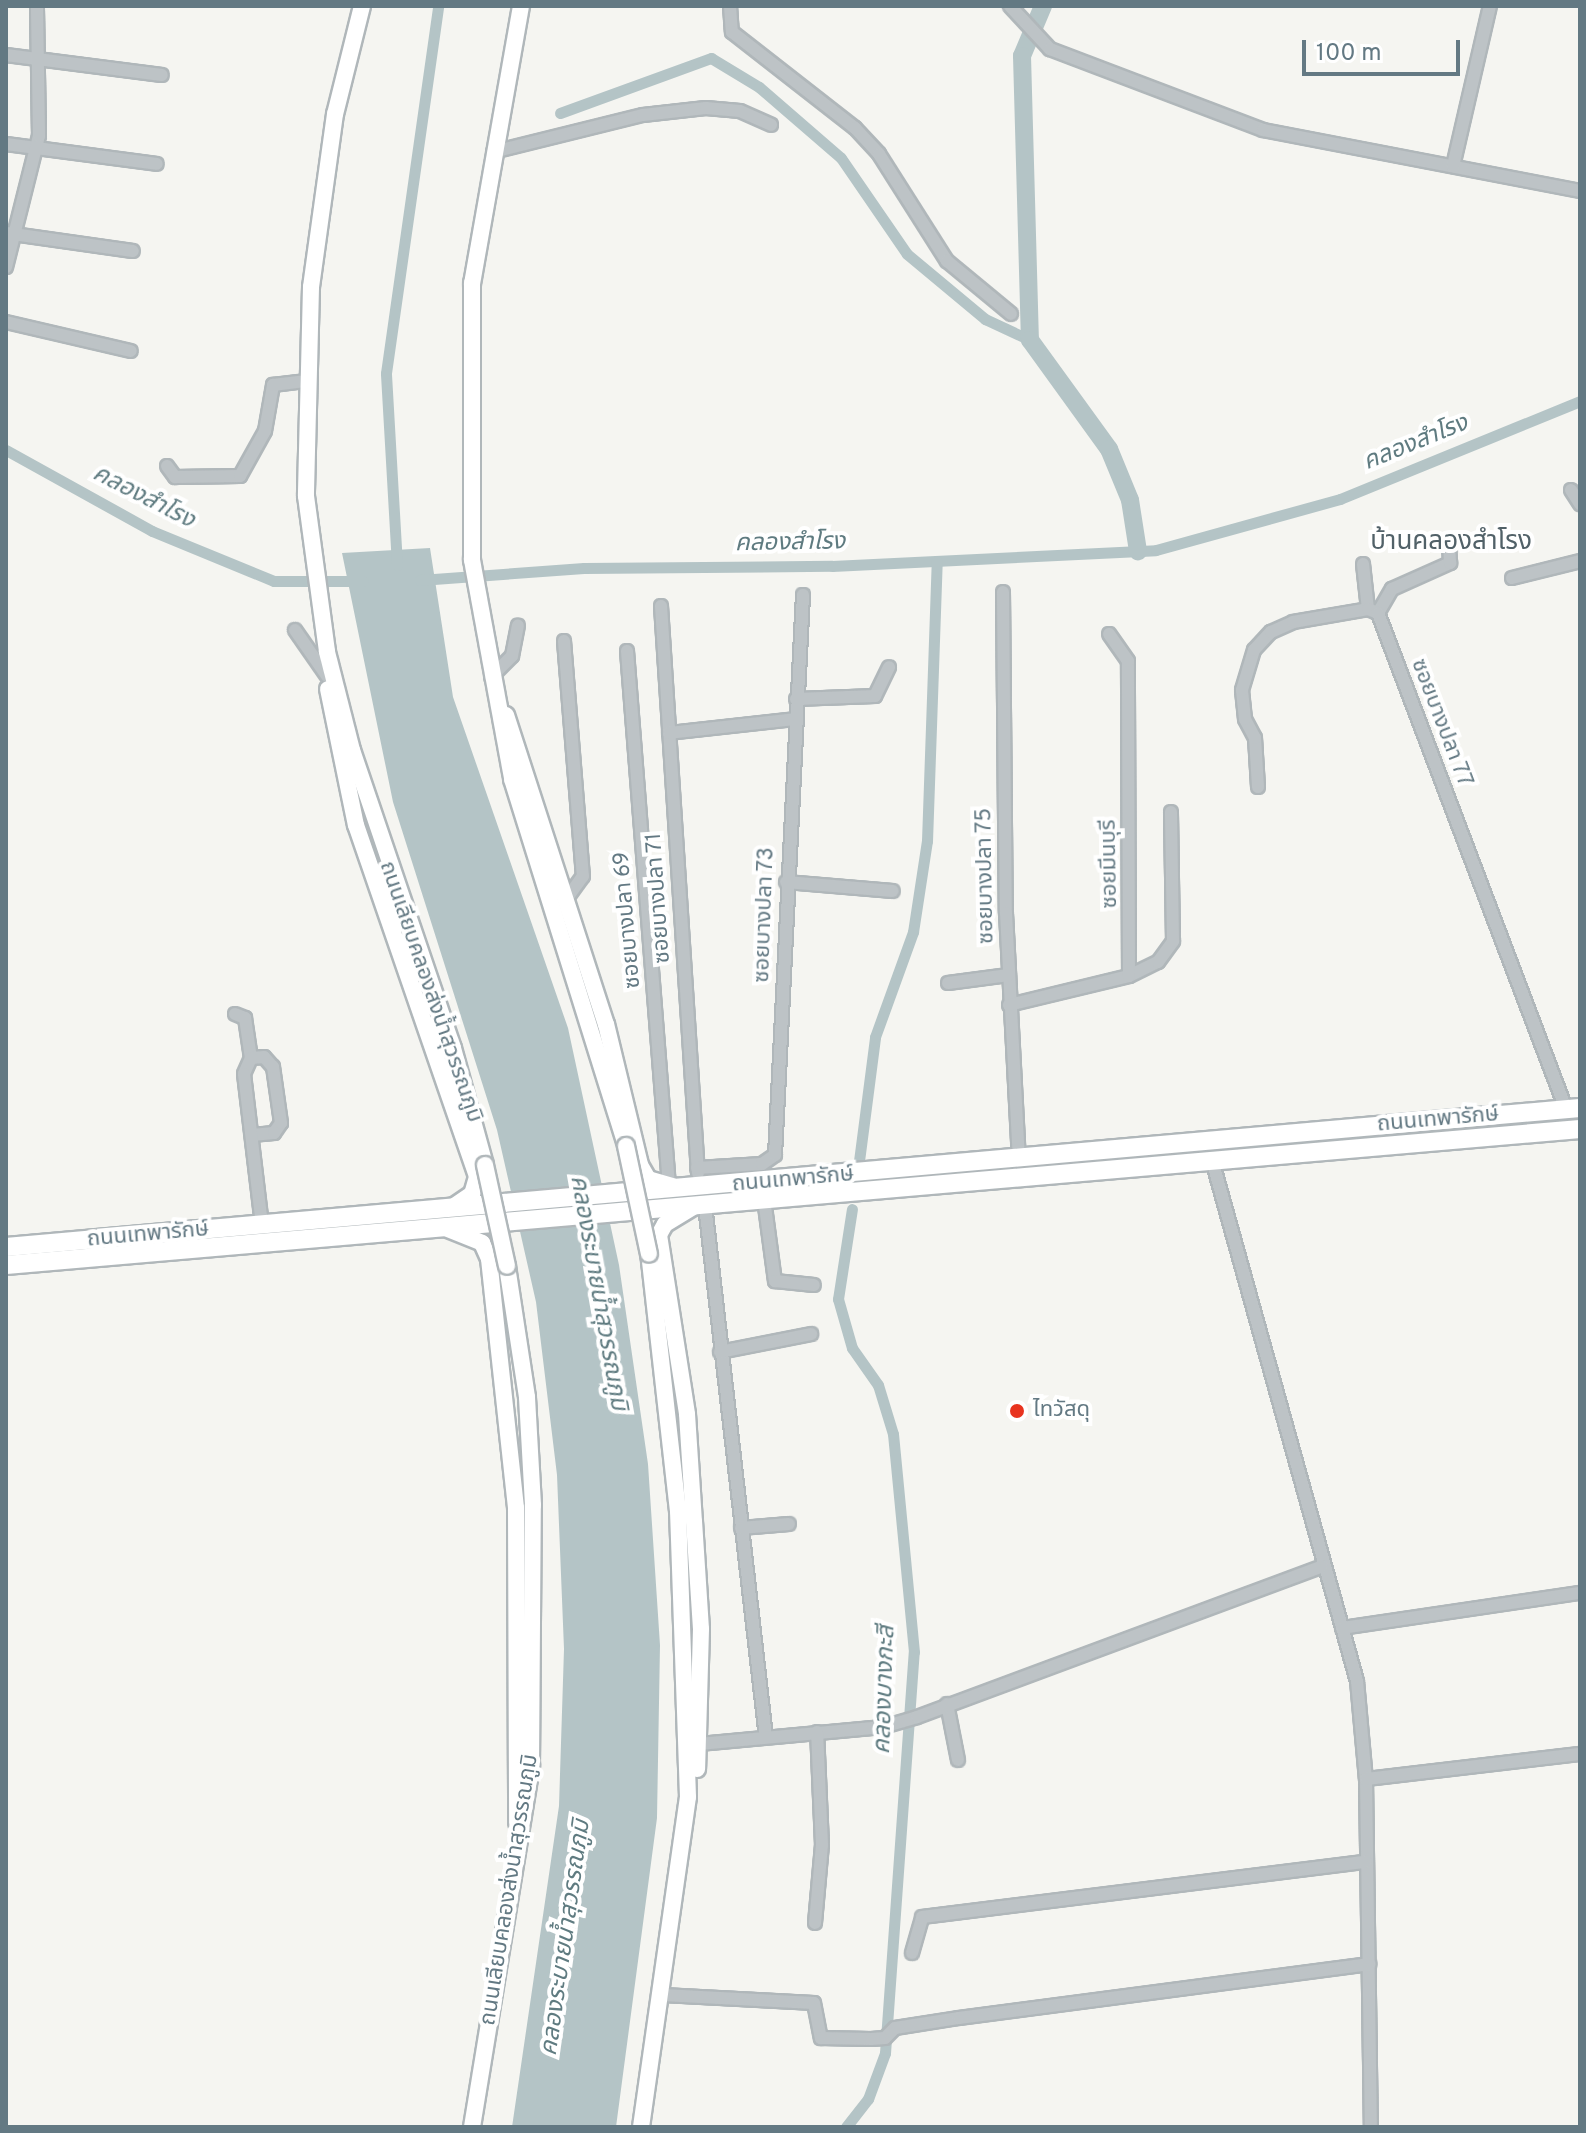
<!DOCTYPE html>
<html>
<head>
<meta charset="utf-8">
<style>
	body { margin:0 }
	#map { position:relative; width:1586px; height:2133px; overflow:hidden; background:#f5f5f1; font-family:Overpass,"Noto Sans Thai",sans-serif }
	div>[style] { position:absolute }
	.water>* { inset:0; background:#b4c4c6 }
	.canal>* { height:11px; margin:-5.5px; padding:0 5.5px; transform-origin:5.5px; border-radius:5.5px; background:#b4c4c6 }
	.river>* { height:18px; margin:-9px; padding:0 9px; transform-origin:9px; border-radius:9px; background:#b4c4c6 }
	.roads { filter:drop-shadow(2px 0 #b0b7ba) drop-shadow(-2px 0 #b0b7ba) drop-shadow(0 2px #b0b7ba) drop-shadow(0 -2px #b0b7ba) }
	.minor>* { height:12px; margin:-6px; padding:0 6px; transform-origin:6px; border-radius:6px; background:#bdc3c6 }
	.secondary>* { height:16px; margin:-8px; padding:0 8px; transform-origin:8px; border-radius:8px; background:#fff }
	.primary>* { height:18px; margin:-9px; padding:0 9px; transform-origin:9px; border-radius:9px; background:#fff }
	.bridges { filter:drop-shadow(2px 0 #b0b7ba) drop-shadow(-2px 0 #b0b7ba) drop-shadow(0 2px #b0b7ba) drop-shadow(0 -2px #b0b7ba) }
	.secondary-bridge>* { height:16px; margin:-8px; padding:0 8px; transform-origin:8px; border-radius:8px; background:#fff }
	.dots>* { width:22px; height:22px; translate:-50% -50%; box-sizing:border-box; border:4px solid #fff; border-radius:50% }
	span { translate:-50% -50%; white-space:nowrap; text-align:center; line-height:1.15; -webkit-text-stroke:8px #fff; paint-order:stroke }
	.street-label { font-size:22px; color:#637983 }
	.poi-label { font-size:22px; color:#637983 }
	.left { translate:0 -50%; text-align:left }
	.water-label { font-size:24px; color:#5f7b80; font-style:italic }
	.quarter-label { font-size:26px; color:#516168 }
	.frame { position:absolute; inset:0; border:8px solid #637983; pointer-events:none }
	.scale { position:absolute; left:1302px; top:40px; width:158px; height:36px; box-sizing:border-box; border:4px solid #637983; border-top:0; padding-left:10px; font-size:24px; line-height:28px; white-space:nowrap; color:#637983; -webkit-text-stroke:6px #fff; paint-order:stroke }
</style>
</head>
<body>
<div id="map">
	<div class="water">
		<i style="clip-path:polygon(430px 548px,453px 697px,568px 1028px,619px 1265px,648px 1464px,660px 1645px,657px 1818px,616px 2127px,512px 2127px,559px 1806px,564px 1649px,557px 1475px,536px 1302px,497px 1130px,393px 802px,342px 553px)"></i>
	</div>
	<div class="canal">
		<i style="left:560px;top:113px;width:161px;rotate:-20deg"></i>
		<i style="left:711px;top:58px;width:56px;rotate:31.1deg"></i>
		<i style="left:759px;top:87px;width:108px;rotate:40.9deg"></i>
		<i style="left:841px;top:158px;width:116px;rotate:55.5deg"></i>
		<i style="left:907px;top:254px;width:102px;rotate:39.8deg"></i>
		<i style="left:985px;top:319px;width:50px;rotate:25deg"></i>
		<i style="left:6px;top:450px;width:167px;rotate:29deg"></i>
		<i style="left:152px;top:531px;width:132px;rotate:22.3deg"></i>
		<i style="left:274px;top:581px;width:89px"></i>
		<i style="left:397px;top:565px;width:192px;rotate:-93.3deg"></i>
		<i style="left:386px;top:373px;width:371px;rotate:-81.9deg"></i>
		<i style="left:420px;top:580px;width:164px;rotate:-4.2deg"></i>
		<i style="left:584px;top:568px;width:248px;rotate:-0.5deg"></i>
		<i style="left:832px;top:566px;width:324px;rotate:-2.8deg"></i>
		<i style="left:1156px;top:550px;width:191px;rotate:-15.5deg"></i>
		<i style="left:1340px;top:499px;width:259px;rotate:-22.2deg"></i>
		<i style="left:859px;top:1161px;width:125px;rotate:-82.6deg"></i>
		<i style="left:875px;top:1037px;width:112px;rotate:-70.1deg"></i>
		<i style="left:913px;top:932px;width:92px;rotate:-81.3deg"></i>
		<i style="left:927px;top:841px;width:280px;rotate:-88deg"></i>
		<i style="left:846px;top:2127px;width:36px;rotate:-52deg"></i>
		<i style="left:868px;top:2099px;width:49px;rotate:-69.7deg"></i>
		<i style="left:885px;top:2053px;width:402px;rotate:-85.9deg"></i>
		<i style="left:914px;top:1652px;width:219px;rotate:-95.5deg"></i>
		<i style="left:893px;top:1434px;width:51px;rotate:-107deg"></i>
		<i style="left:878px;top:1385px;width:45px;rotate:-125.1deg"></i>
		<i style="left:852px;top:1348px;width:51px;rotate:-105.9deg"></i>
		<i style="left:838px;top:1299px;width:91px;rotate:-81.2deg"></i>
	</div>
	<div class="river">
		<i style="left:1043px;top:6px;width:54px;rotate:112.8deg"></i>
		<i style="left:1022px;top:56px;width:284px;rotate:88.4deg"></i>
		<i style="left:1030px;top:340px;width:135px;rotate:54.1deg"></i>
		<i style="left:1109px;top:449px;width:55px;rotate:67.6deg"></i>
		<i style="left:1130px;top:500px;width:52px;rotate:81.1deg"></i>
	</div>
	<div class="roads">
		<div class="minor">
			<i style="left:730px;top:6px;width:26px;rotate:86deg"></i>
			<i style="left:732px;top:32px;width:156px;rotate:38deg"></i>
			<i style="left:855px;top:128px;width:35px;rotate:47deg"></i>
			<i style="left:879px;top:154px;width:127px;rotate:57.6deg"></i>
			<i style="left:947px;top:261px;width:83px;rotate:39.6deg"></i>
			<i style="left:1010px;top:6px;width:59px;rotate:47.1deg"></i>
			<i style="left:1050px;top:49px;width:228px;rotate:20.8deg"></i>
			<i style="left:1263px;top:130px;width:323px;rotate:10.9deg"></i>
			<i style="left:6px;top:55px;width:157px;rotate:7.3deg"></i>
			<i style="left:6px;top:144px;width:152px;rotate:7.5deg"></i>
			<i style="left:493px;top:152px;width:154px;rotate:-13.9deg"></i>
			<i style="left:643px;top:115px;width:63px;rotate:-6.3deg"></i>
			<i style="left:706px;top:108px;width:34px;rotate:5deg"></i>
			<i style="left:740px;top:111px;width:34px;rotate:24deg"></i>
			<i style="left:1453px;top:166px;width:164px;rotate:-77deg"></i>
			<i style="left:6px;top:233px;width:128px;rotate:8.1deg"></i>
			<i style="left:6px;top:267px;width:135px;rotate:-75.9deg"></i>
			<i style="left:39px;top:136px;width:130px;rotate:-90.9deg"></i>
			<i style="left:6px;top:322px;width:128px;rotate:13.1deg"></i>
			<i style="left:167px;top:466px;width:14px;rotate:54deg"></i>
			<i style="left:175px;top:477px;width:65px;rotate:-0.9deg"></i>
			<i style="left:240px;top:476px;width:51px;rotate:-60.9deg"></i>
			<i style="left:265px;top:431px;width:47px;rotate:-80.1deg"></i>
			<i style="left:273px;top:385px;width:34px;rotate:-7deg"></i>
			<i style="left:1571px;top:490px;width:17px;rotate:57deg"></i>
			<i style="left:1363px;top:564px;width:45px;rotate:83.7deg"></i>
			<i style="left:1512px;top:578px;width:70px;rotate:-14deg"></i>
			<i style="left:1003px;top:592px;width:321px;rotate:89.5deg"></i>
			<i style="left:1006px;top:913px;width:246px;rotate:87deg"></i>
			<i style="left:661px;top:606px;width:568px;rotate:86.27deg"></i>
			<i style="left:1378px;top:613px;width:28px;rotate:-60deg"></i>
			<i style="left:1392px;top:589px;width:64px;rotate:-24.1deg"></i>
			<i style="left:1450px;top:563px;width:20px;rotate:-93deg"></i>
			<i style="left:295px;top:630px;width:56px;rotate:55.2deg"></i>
			<i style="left:564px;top:641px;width:236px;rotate:85.4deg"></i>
			<i style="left:583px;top:876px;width:29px;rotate:126deg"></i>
			<i style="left:627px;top:651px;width:537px;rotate:85.51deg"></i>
			<i style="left:491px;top:677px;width:30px;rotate:-45deg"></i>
			<i style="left:512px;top:656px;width:31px;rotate:-79deg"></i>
			<i style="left:796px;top:699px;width:79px;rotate:-2.2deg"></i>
			<i style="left:875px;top:696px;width:32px;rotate:-64deg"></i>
			<i style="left:669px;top:733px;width:127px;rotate:-6.3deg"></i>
			<i style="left:1258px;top:787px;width:49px;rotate:-93.5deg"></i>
			<i style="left:1255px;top:738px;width:21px;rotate:-118deg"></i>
			<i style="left:1245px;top:719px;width:29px;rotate:-96deg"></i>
			<i style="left:1242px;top:690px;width:42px;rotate:-73.3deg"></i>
			<i style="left:1254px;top:650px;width:25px;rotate:-47deg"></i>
			<i style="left:1271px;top:632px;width:24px;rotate:-24deg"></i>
			<i style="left:1293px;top:622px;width:76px;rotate:-9.8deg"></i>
			<i style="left:1368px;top:609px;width:11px;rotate:22deg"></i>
			<i style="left:1378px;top:613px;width:530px;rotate:69.24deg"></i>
			<i style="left:786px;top:882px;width:107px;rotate:4.8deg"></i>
			<i style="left:1129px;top:976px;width:32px;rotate:-26deg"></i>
			<i style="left:1158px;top:962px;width:26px;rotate:-54deg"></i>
			<i style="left:1173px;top:941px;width:129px;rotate:-90.9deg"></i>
			<i style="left:948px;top:983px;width:61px;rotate:-7.6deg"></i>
			<i style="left:1009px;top:1005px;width:123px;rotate:-13.6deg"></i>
			<i style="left:1129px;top:976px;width:315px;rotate:-90.2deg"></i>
			<i style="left:1128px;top:661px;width:33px;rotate:-125deg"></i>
			<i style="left:235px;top:1014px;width:11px;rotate:22deg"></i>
			<i style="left:245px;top:1018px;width:40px;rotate:81.5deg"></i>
			<i style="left:252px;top:1135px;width:22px;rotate:-5deg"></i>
			<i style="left:274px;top:1133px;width:12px;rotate:-55deg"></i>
			<i style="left:281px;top:1123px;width:57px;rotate:-98.1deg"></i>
			<i style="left:273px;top:1067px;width:13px;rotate:-132deg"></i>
			<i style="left:264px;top:1057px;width:13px;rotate:176deg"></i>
			<i style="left:251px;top:1058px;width:17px;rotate:114deg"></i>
			<i style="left:244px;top:1074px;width:153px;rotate:83.2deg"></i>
			<i style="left:1212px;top:1160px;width:541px;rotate:74.45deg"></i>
			<i style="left:1357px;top:1681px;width:98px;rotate:84.8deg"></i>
			<i style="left:1366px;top:1779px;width:348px;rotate:89.2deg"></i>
			<i style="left:697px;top:1168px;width:65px;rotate:-3.5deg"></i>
			<i style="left:762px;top:1164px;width:16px;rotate:-35deg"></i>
			<i style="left:775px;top:1155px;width:561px;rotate:-87.14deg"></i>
			<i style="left:764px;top:1199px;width:83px;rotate:82.4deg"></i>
			<i style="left:775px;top:1281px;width:39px;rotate:6deg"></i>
			<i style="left:705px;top:1205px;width:535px;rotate:83.46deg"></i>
			<i style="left:720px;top:1352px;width:93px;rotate:-11.2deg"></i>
			<i style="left:741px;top:1528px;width:48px;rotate:-4.8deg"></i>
			<i style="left:1342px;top:1628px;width:241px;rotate:-8.4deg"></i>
			<i style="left:947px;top:1704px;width:57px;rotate:78.9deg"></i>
			<i style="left:699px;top:1744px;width:185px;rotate:-5.3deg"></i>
			<i style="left:883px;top:1727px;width:35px;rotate:-16deg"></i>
			<i style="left:917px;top:1717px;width:432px;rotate:-20.4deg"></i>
			<i style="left:1366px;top:1779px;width:215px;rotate:-6.7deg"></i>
			<i style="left:815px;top:1923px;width:78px;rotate:-84.9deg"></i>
			<i style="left:822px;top:1845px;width:113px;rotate:-92.5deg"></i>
			<i style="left:912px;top:1953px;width:37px;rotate:-74deg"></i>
			<i style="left:922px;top:1917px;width:447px;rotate:-7.1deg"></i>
			<i style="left:663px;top:1995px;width:151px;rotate:3deg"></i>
			<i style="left:814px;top:2003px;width:36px;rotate:79deg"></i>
			<i style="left:821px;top:2038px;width:50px;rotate:1.1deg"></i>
			<i style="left:871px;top:2039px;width:14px;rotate:-4deg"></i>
			<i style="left:885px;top:2038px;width:14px;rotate:-45deg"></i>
			<i style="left:895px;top:2028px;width:65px;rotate:-8.9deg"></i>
			<i style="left:959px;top:2018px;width:414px;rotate:-7.5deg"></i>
		</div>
		<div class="secondary">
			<i style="left:362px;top:6px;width:111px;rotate:104deg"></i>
			<i style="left:335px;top:114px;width:175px;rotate:97.9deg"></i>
			<i style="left:311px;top:287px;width:209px;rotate:91.4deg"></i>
			<i style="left:306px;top:496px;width:157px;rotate:82.3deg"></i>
			<i style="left:327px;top:652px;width:101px;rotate:75.7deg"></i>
			<i style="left:352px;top:750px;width:315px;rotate:71.3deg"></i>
			<i style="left:453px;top:1048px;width:121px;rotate:74.7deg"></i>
			<i style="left:521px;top:6px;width:281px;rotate:100deg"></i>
			<i style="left:472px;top:283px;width:277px;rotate:90deg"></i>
			<i style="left:472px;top:560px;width:223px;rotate:79.6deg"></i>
			<i style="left:512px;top:779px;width:384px;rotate:72.7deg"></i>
			<i style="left:328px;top:689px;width:139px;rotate:78.4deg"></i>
			<i style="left:356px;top:825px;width:372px;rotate:71deg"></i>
			<i style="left:477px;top:1177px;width:18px;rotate:106deg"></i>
			<i style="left:472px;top:1194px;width:23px;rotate:146deg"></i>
			<i style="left:506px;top:715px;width:325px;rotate:72.1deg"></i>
			<i style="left:606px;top:1024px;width:145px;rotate:76.4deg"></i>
			<i style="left:640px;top:1165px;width:16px;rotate:60deg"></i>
			<i style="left:648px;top:1179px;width:26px;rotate:16deg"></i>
			<i style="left:695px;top:1206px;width:35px;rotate:149deg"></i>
			<i style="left:665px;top:1224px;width:13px;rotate:119deg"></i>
			<i style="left:659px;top:1235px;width:181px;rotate:81.1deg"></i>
			<i style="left:687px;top:1414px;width:107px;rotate:86.3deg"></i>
			<i style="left:694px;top:1521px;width:108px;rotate:86.3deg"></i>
			<i style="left:701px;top:1629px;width:140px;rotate:91.6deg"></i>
			<i style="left:448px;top:1229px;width:37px;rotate:22deg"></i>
			<i style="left:482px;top:1243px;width:17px;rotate:66deg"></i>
			<i style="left:489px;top:1259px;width:250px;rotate:83.8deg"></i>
			<i style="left:516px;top:1508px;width:315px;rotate:89.8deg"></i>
			<i style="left:472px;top:2127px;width:366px;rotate:-80.7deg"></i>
			<i style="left:531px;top:1766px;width:261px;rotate:-89.6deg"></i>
			<i style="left:533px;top:1505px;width:108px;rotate:-93.2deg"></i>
			<i style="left:527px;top:1397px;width:133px;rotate:-98.7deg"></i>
			<i style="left:641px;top:2127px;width:333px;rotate:-81.9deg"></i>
			<i style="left:688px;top:1797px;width:286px;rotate:-92deg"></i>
			<i style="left:678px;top:1511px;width:259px;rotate:-96.4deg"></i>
		</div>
		<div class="primary">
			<i style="left:6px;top:1247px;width:1580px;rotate:-5.05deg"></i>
			<i style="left:6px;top:1265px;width:1580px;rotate:-4.94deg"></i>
		</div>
	</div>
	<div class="bridges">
		<div class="secondary-bridge">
			<i style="left:626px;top:1146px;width:110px;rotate:78deg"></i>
			<i style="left:485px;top:1165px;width:103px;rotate:77.7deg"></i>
		</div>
	</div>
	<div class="dots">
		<i style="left:1017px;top:1411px;background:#e8341f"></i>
	</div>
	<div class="street-label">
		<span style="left:1441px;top:723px;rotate:69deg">ซอยบางปลา 77</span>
		<span style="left:1110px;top:864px;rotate:-91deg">ซอยมีนบุรี</span>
		<span style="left:986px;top:876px;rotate:-91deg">ซอยบางปลา 75</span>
		<span style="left:659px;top:898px;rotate:-94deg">ซอยบางปลา 71</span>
		<span style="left:765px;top:915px;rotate:-88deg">ซอยบางปลา 73</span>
		<span style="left:628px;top:920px;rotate:-95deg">ซอยบางปลา 69</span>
		<span style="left:430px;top:992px;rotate:71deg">ถนนเลียบคลองส่งน้ำสุวรรณภูมิ</span>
		<span style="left:1438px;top:1120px;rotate:-5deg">ถนนเทพารักษ์</span>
		<span style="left:793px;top:1180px;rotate:-5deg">ถนนเทพารักษ์</span>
		<span style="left:148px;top:1235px;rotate:-5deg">ถนนเทพารักษ์</span>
		<span style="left:510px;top:1890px;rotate:-81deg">ถนนเลียบคลองส่งน้ำสุวรรณภูมิ</span>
	</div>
	<div class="poi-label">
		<span class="left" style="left:1033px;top:1411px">ไทวัสดุ</span>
	</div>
	<div class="water-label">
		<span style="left:1416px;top:444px;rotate:-22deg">คลองสำโรง</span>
		<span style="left:143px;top:498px;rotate:27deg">คลองสำโรง</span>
		<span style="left:790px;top:544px;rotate:-1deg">คลองสำโรง</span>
		<span style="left:597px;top:1293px;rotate:80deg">คลองระบายน้ำสุวรรณภูมิ</span>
		<span style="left:886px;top:1690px;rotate:-88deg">คลองบางกะสี</span>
		<span style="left:567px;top:1938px;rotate:-82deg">คลองระบายน้ำสุวรรณภูมิ</span>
	</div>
	<div class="quarter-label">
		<span style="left:1451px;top:543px">บ้านคลองสำโรง</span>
	</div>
	<div class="frame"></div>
	<div class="scale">100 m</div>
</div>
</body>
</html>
